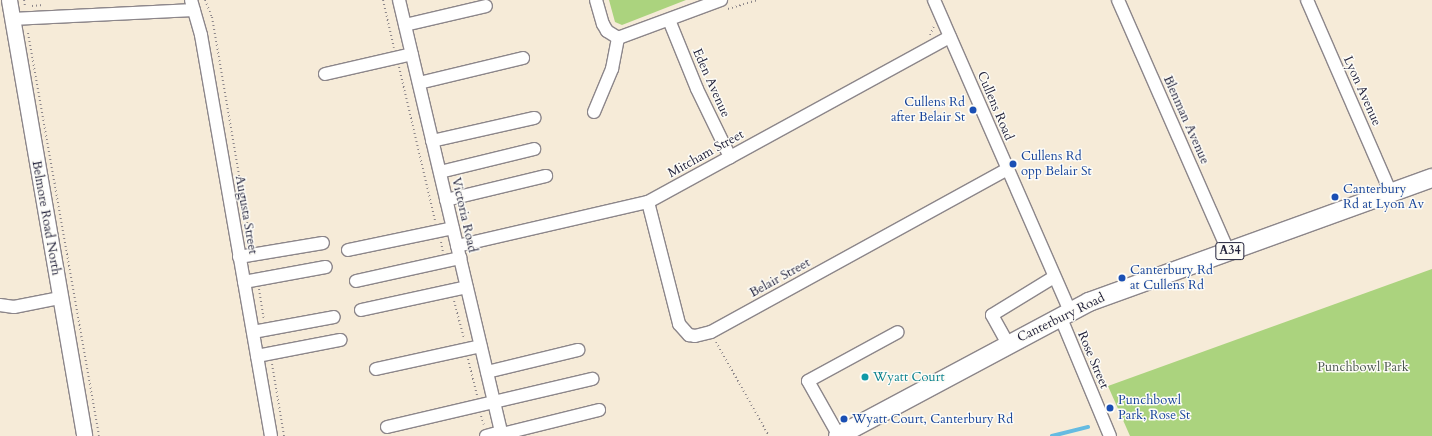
<!DOCTYPE html>
<html>
<head>
<meta charset="utf-8">
<style>
	body { margin:0 }
	#map { position:relative; width:1432px; height:436px; overflow:hidden; background:#f6ebd8; font-family:Cardo,serif }
	div>[style] { position:absolute }
	.green>* { inset:0; background:#abd37e }
	.stream>* { height:3.5px; margin:-1.75px; padding:0 1.75px; transform-origin:1.75px; border-radius:1.75px; background:#65bbe1 }
	.path>* { height:2px; margin-top:-1px; transform-origin:0; background:repeating-linear-gradient(90deg,#8c868a 0 1px,transparent 0 4px) }
	.roads { filter:drop-shadow(1px 0 #8c868a) drop-shadow(-1px 0 #8c868a) drop-shadow(0 1px #8c868a) drop-shadow(0 -1px #8c868a) }
	.minor>* { height:12px; margin:-6px; padding:0 6px; transform-origin:6px; border-radius:6px; background:#fff }
	.major>* { height:15px; margin:-7.5px; padding:0 7.5px; transform-origin:7.5px; border-radius:7.5px; background:#fff }
	.highway>* { height:18px; margin:-9px; padding:0 9px; transform-origin:9px; border-radius:9px; background:#fff }
	.dots>* { width:11px; height:11px; translate:-50% -50%; box-sizing:border-box; border:2px solid #fdfcf7; border-radius:50% }
	span { translate:-50% -50%; white-space:nowrap; text-align:center; line-height:1.15; -webkit-text-stroke:3px #fdfcf7; paint-order:stroke }
	.shield-label span { padding:1px 3px; background:#fdfcf7; border:1px solid; border-radius:3px; -webkit-text-stroke-width:0 }
	.shield-label { font-size:12px; color:#22223b; font-weight:700 }
	.street-label { font-size:13px; color:#22223b }
	.transit-label { font-size:13px; color:#164399 }
	.right { translate:-100% -50%; text-align:right }
	.left { translate:0 -50%; text-align:left }
	.park-label { font-size:13px; color:#4b574f }
	.culture-label { font-size:13px; color:#0d838f }
</style>
</head>
<body>
<div id="map">
	<div class="green">
		<i style="clip-path:polygon(609px 0,686px 0,622px 25px,615px 22px)"></i>
		<i style="clip-path:polygon(1432px 269px,1432px 436px,1130px 436px,1108px 386px)"></i>
	</div>
	<div class="stream">
		<i style="left:1052px;top:436px;width:37px;rotate:-14deg"></i>
	</div>
	<div class="path">
		<i style="left:24px;top:0;width:6px;rotate:81deg"></i>
		<i style="left:205px;top:0;width:18px;rotate:68deg"></i>
		<i style="left:212px;top:17px;width:230px;rotate:80.3deg"></i>
		<i style="left:383px;top:0;width:49px;rotate:77.1deg"></i>
		<i style="left:32px;top:6px;width:11px;rotate:-5deg"></i>
		<i style="left:728px;top:9px;width:31px;rotate:-17deg"></i>
		<i style="left:28px;top:33px;width:409px;rotate:80deg"></i>
		<i style="left:930px;top:35px;width:10px;rotate:-66deg"></i>
		<i style="left:399px;top:67px;width:158px;rotate:76.8deg"></i>
		<i style="left:441px;top:242px;width:10px;rotate:79deg"></i>
		<i style="left:259px;top:289px;width:30px;rotate:81deg"></i>
		<i style="left:454px;top:301px;width:39px;rotate:75deg"></i>
		<i style="left:716px;top:342px;width:108px;rotate:60.6deg"></i>
		<i style="left:468px;top:359px;width:38px;rotate:76deg"></i>
		<i style="left:272px;top:364px;width:73px;rotate:80.5deg"></i>
		<i style="left:481px;top:416px;width:9px;rotate:72deg"></i>
	</div>
	<div class="roads">
		<div class="minor">
			<i style="left:191px;top:0;width:36px;rotate:74deg"></i>
			<i style="left:201px;top:35px;width:407px;rotate:80.1deg"></i>
			<i style="left:399px;top:0;width:448px;rotate:76.7deg"></i>
			<i style="left:596px;top:0;width:25px;rotate:74deg"></i>
			<i style="left:603px;top:24px;width:8px;rotate:60deg"></i>
			<i style="left:607px;top:31px;width:13px;rotate:32deg"></i>
			<i style="left:934px;top:0;width:339px;rotate:66.4deg"></i>
			<i style="left:1118px;top:0;width:274px;rotate:66.3deg"></i>
			<i style="left:1307px;top:0;width:210px;rotate:66.5deg"></i>
			<i style="left:12px;top:19px;width:182px;rotate:-2.8deg"></i>
			<i style="left:669px;top:20px;width:74px;rotate:67.9deg"></i>
			<i style="left:697px;top:89px;width:76px;rotate:64.1deg"></i>
			<i style="left:405px;top:25px;width:83px;rotate:-13.2deg"></i>
			<i style="left:618px;top:38px;width:110px;rotate:-20.3deg"></i>
			<i style="left:325px;top:74px;width:89px;rotate:-12.9deg"></i>
			<i style="left:419px;top:83px;width:107px;rotate:-13.5deg"></i>
			<i style="left:594px;top:112px;width:47px;rotate:-67.3deg"></i>
			<i style="left:612px;top:69px;width:32px;rotate:-79deg"></i>
			<i style="left:432px;top:141px;width:105px;rotate:-12.7deg"></i>
			<i style="left:440px;top:172px;width:97px;rotate:-13.7deg"></i>
			<i style="left:446px;top:200px;width:103px;rotate:-13.5deg"></i>
			<i style="left:648px;top:202px;width:126px;rotate:75.7deg"></i>
			<i style="left:679px;top:324px;width:15px;rotate:48deg"></i>
			<i style="left:689px;top:335px;width:6px;rotate:9deg"></i>
			<i style="left:695px;top:336px;width:16px;rotate:-14deg"></i>
			<i style="left:711px;top:332px;width:338px;rotate:-28.8deg"></i>
			<i style="left:457px;top:246px;width:196px;rotate:-13deg"></i>
			<i style="left:648px;top:202px;width:344px;rotate:-28.7deg"></i>
			<i style="left:348px;top:250px;width:107px;rotate:-11.8deg"></i>
			<i style="left:239px;top:257px;width:85px;rotate:-9.5deg"></i>
			<i style="left:356px;top:281px;width:107px;rotate:-12.5deg"></i>
			<i style="left:244px;top:282px;width:83px;rotate:-10.4deg"></i>
			<i style="left:0;top:305px;width:14px;rotate:8deg"></i>
			<i style="left:14px;top:307px;width:47px;rotate:-11.1deg"></i>
			<i style="left:361px;top:310px;width:108px;rotate:-12.2deg"></i>
			<i style="left:1060px;top:316px;width:130px;rotate:67.4deg"></i>
			<i style="left:253px;top:332px;width:82px;rotate:-10.5deg"></i>
			<i style="left:1008px;top:344px;width:33px;rotate:-119deg"></i>
			<i style="left:992px;top:315px;width:73px;rotate:-31.5deg"></i>
			<i style="left:257px;top:356px;width:85px;rotate:-10.9deg"></i>
			<i style="left:376px;top:369px;width:107px;rotate:-12.4deg"></i>
			<i style="left:487px;top:372px;width:94px;rotate:-13.6deg"></i>
			<i style="left:387px;top:427px;width:211px;rotate:-13.2deg"></i>
			<i style="left:502px;top:434px;width:100px;rotate:-13.9deg"></i>
			<i style="left:486px;top:436px;width:16px;rotate:-15deg"></i>
			<i style="left:839px;top:436px;width:63px;rotate:-119.4deg"></i>
			<i style="left:808px;top:381px;width:102px;rotate:-28.6deg"></i>
		</div>
		<div class="major">
			<i style="left:9px;top:0;width:442px;rotate:80.2deg"></i>
		</div>
		<div class="highway">
			<i style="left:838px;top:436px;width:285px;rotate:-28.1deg"></i>
			<i style="left:1089px;top:302px;width:365px;rotate:-19.9deg"></i>
		</div>
	</div>
	<div class="dots">
		<i style="left:973px;top:110px;background:#1a4fb4"></i>
		<i style="left:1013px;top:164px;background:#1a4fb4"></i>
		<i style="left:1335px;top:197px;background:#1a4fb4"></i>
		<i style="left:1122px;top:278px;background:#1a4fb4"></i>
		<i style="left:865px;top:377px;background:#0f9aa8"></i>
		<i style="left:1110px;top:408px;background:#1a4fb4"></i>
		<i style="left:844px;top:419px;background:#1a4fb4"></i>
	</div>
	<div class="shield-label">
		<span style="left:1230px;top:251px">A34</span>
	</div>
	<div class="street-label">
		<span style="left:711px;top:83px;rotate:66deg">Eden Avenue</span>
		<span style="left:1362px;top:91px;rotate:66deg">Lyon Avenue</span>
		<span style="left:995px;top:106px;rotate:67deg">Cullens Road</span>
		<span style="left:1186px;top:120px;rotate:66deg">Blenman Avenue</span>
		<span style="left:706px;top:154px;rotate:-29deg">Mitcham Street</span>
		<span style="left:246px;top:215px;rotate:80deg">Augusta Street</span>
		<span style="left:464px;top:215px;rotate:77deg">Victoria Road</span>
		<span style="left:46px;top:218px;rotate:80deg">Belmore Road North</span>
		<span style="left:780px;top:278px;rotate:-29deg">Belair Street</span>
		<span style="left:1061px;top:318px;rotate:-26deg">Canterbury Road</span>
		<span style="left:1093px;top:360px;rotate:67deg">Rose Street</span>
	</div>
	<div class="transit-label">
		<span class="right" style="left:965px;top:110px">Cullens Rd<br>after Belair St</span>
		<span class="left" style="left:1021px;top:164px">Cullens Rd<br>opp Belair St</span>
		<span class="left" style="left:1343px;top:197px">Canterbury<br>Rd at Lyon Av</span>
		<span class="left" style="left:1130px;top:278px">Canterbury Rd<br>at Cullens Rd</span>
		<span class="left" style="left:1118px;top:408px">Punchbowl<br>Park, Rose St</span>
		<span class="left" style="left:852px;top:419px">Wyatt Court, Canterbury Rd</span>
	</div>
	<div class="park-label">
		<span style="left:1363px;top:367px">Punchbowl Park</span>
	</div>
	<div class="culture-label">
		<span class="left" style="left:873px;top:377px">Wyatt Court</span>
	</div>
</div>
</body>
</html>
